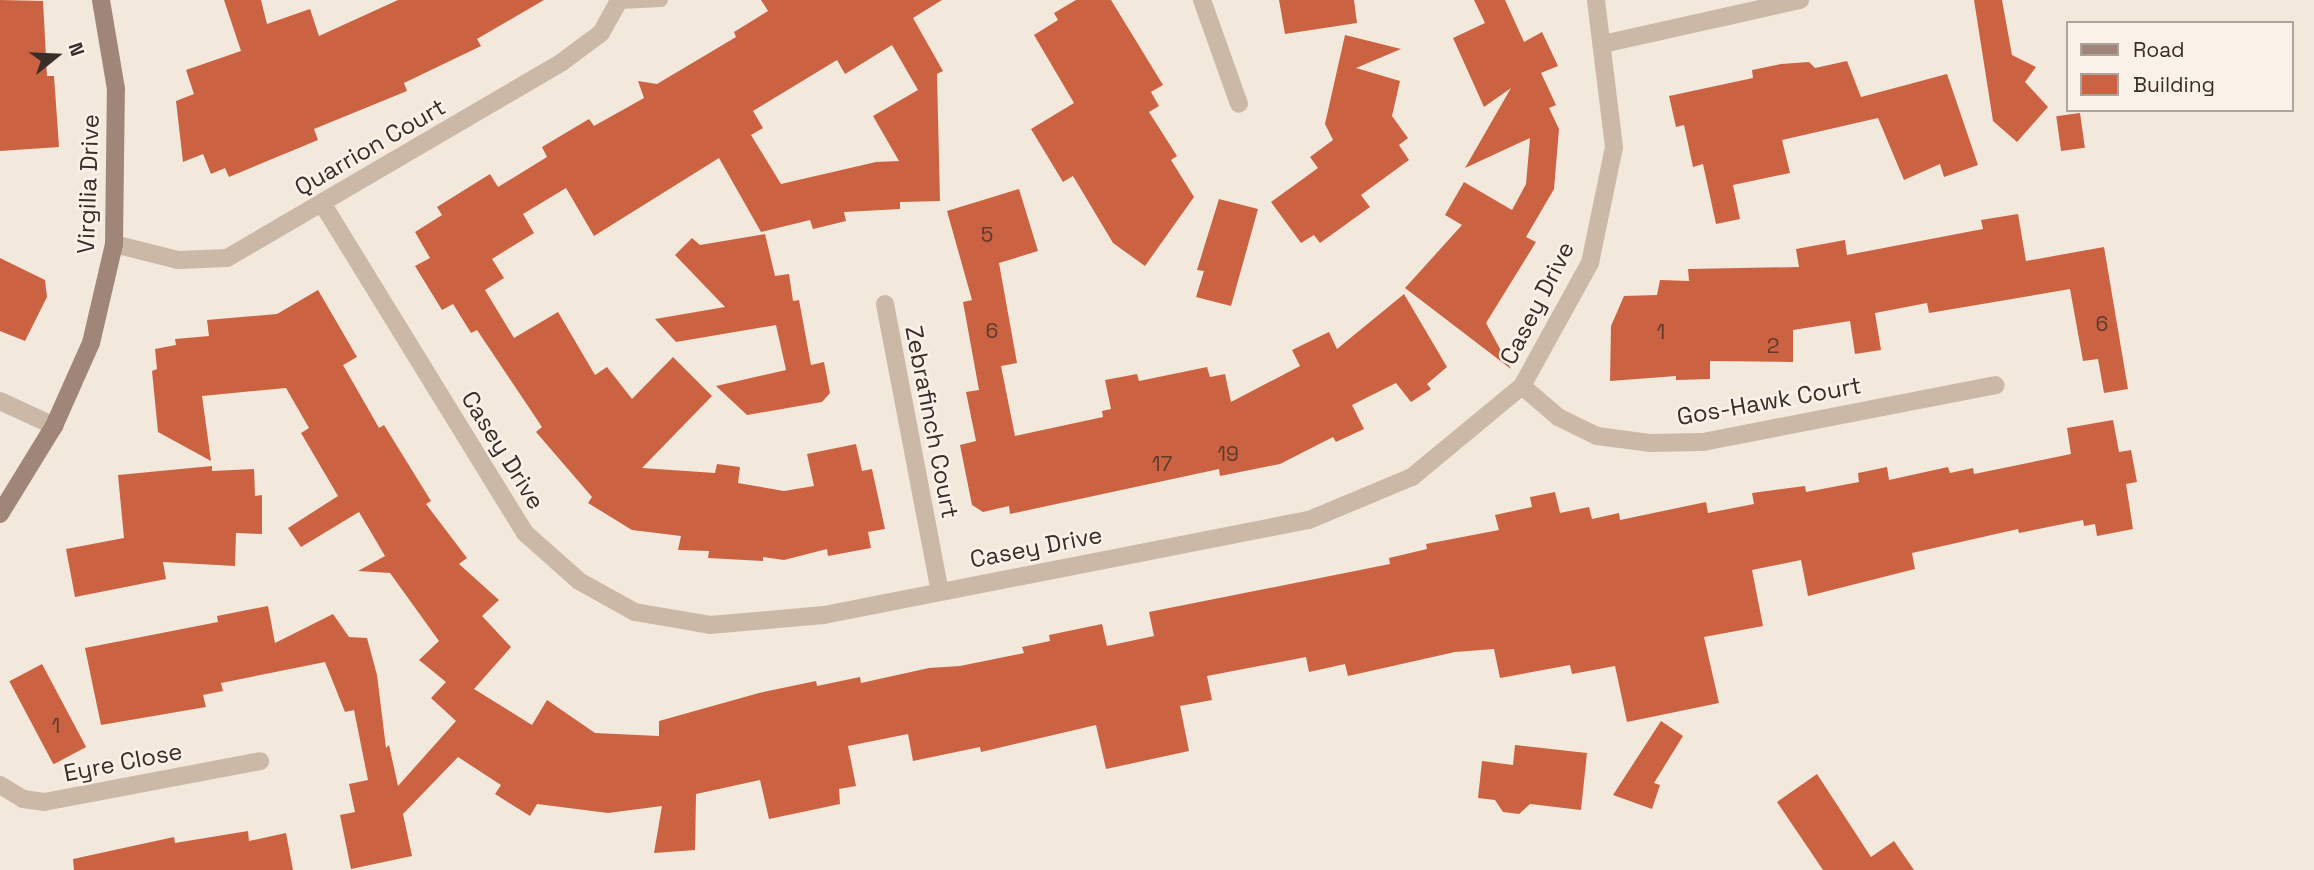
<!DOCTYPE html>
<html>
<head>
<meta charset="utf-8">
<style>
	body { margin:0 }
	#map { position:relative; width:2314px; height:870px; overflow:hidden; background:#f3e8dc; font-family:"Space Grotesk",sans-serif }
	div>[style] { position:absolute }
	.building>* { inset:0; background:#cb6342; transform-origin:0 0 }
	.lane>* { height:14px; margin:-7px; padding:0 7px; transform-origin:7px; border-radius:7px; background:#ccb8a7 }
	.street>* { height:18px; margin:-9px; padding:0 9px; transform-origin:9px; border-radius:9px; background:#ccb8a7 }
	.secondary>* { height:18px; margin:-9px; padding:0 9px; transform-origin:9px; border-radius:9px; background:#a08678 }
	span { translate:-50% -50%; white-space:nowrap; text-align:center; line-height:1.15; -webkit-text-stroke:5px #faf2e9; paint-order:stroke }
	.number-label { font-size:21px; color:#5d3a2e }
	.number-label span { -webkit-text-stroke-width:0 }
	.street-label { font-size:24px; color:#382d28 }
	.legend { position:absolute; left:2066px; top:21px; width:228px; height:91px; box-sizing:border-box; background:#faf2e9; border:2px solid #aca39c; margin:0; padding:9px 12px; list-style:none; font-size:21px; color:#382d28 }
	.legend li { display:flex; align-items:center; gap:14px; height:35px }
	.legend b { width:35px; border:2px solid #aca39c }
	.north { position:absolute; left:21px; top:21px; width:70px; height:70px; -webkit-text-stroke:5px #faf2e9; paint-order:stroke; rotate:72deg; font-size:19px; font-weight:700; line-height:28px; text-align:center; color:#382d28 }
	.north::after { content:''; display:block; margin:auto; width:24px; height:32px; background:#382d28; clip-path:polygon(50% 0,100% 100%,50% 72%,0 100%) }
</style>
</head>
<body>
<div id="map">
	<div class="building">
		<i style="clip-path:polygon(0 0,43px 1px,47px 76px,54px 76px,59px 147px,0 151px)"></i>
		<i style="clip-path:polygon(224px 0,261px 0,267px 24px,310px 9px,319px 36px,398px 0,544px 0,477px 39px,481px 46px,404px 83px,407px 91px,314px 129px,318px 140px,229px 177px,225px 168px,211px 174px,203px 154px,183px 162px,176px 101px,194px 94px,186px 70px,241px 51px)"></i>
		<i style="clip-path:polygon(evenodd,761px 0,942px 0,913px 18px,943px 71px,937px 74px,940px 201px,900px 202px,900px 209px,844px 212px,846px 221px,813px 229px,810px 220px,761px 232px,719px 158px,594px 236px,566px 188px,523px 214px,534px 233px,492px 259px,504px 278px,485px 290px,514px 338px,558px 312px,595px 375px,607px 367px,632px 399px,673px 357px,712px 396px,642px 468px,715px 473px,717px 464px,740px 467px,738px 483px,784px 491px,814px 486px,807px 454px,856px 444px,862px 471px,872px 469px,885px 529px,868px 532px,871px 548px,828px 556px,827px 549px,784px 560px,763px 557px,763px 561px,708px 558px,709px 551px,678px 550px,681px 536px,632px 530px,588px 503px,592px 497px,536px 432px,542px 427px,477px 330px,471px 333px,453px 304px,442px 310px,415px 266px,430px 258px,415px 232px,442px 215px,437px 207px,490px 174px,498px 187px,547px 157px,542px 147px,589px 119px,594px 126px,644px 98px,638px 81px,657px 84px,736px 37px,734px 32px,768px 11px,761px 0,892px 45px,918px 90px,873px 116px,899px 161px,876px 162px,781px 184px,751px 135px,763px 128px,753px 111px,837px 60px,845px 74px,892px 45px)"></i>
		<i style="clip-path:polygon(1076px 0,1111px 0,1163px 85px,1151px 92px,1159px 106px,1149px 112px,1177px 156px,1171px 160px,1194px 197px,1145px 266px,1113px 243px,1073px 176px,1063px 182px,1031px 129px,1074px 103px,1034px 35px,1058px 20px,1054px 13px)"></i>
		<i style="clip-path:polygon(1279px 0,1354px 0,1357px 23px,1285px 34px)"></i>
		<i style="clip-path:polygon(1474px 0,1505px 0,1524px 42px,1542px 32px,1558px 66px,1541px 73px,1556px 105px,1549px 108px,1559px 129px,1554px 189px,1526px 237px,1536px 242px,1486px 323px,1511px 369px,1405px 288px,1462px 225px,1445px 215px,1464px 182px,1512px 210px,1526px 184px,1530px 138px,1465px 168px,1511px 88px,1484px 107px,1453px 38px,1485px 23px)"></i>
		<i style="clip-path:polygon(1974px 0,2002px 0,2012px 55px,2036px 67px,2025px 82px,2048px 107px,2017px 142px,1993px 121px)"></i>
		<i style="clip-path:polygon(1345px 35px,1401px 49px,1356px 68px,1400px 81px,1392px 116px,1408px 138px,1399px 145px,1409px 160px,1361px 195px,1370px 207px,1320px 243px,1314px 235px,1301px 243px,1271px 202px,1318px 168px,1310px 157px,1333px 140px,1325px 124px)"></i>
		<i style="clip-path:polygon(1847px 61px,1861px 97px,1947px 74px,1978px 165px,1944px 177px,1940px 164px,1904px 180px,1878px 118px,1782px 140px,1790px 173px,1733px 185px,1740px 219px,1716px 224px,1703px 164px,1693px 167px,1684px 125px,1676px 127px,1669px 96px,1753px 78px,1752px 70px,1781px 64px,1809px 62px,1815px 68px)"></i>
		<i style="left:2080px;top:113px;width:35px;height:24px;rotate:82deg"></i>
		<i style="clip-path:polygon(1019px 189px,1038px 251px,999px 263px,1017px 363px,1001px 366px,1015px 436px,1103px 417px,1102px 411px,1111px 409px,1105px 380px,1137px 374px,1139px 381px,1207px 367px,1210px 377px,1225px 374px,1231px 402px,1300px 366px,1292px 350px,1329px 332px,1337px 349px,1404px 294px,1447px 367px,1427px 384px,1431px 389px,1411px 402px,1396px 383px,1352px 405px,1364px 429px,1336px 442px,1333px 437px,1280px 464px,1220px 476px,1219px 469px,1010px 514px,1009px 506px,983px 512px,972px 505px,960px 445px,976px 441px,966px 392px,979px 390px,963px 302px,972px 300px,947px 211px)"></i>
		<i style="clip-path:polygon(1219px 199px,1258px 209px,1231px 306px,1196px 297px,1204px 271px,1197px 270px)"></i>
		<i style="clip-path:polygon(2018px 214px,2026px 261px,2104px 247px,2128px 389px,2104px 393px,2098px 359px,2083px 361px,2070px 289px,1929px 313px,1927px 303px,1875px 313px,1881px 350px,1855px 354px,1850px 321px,1793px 330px,1793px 362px,1710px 361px,1710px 379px,1676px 380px,1676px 376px,1610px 381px,1611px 326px,1624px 296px,1657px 295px,1660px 280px,1689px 281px,1688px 269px,1799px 267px,1796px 249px,1845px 240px,1847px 255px,1983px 229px,1981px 220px)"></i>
		<i style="clip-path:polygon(765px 234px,775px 276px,789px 274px,793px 301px,799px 300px,811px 365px,824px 362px,830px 393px,822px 402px,747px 415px,716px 386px,786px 370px,776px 325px,676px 342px,655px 319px,725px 307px,675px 255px,692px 238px,700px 245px)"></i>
		<i style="clip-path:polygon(0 258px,45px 280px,47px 297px,25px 341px,0 331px)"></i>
		<i style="clip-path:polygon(318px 290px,357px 357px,343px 365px,379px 428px,384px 425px,431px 501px,426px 504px,467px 558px,459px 564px,499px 600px,482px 616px,511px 647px,474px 689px,532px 725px,547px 700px,595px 733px,659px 736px,659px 721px,759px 693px,816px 681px,817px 686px,860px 677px,861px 683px,929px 668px,960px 666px,1024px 653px,1022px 647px,1050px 641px,1049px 635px,1102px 624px,1107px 646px,1154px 636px,1149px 612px,1390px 564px,1389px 558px,1427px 549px,1426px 544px,1499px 530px,1495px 515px,1532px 507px,1530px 497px,1555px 492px,1560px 513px,1589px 507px,1592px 519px,1619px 513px,1620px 520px,1706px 502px,1708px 513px,1754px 504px,1752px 493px,1805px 486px,1806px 492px,1859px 482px,1858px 473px,1887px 467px,1889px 480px,1948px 467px,1950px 473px,1973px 468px,1974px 474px,2071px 454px,2067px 428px,2113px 420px,2119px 452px,2131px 450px,2137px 482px,2126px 484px,2133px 529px,2097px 536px,2095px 524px,2084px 526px,2083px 520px,2019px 533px,2018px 529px,1912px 553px,1915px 569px,1808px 596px,1801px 560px,1752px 570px,1763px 626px,1704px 637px,1719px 703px,1627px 722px,1615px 666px,1572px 674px,1570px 665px,1500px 678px,1494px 649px,1455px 652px,1348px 676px,1345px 664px,1309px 672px,1306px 657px,1207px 676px,1212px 700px,1180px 706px,1189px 751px,1106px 769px,1096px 725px,981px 752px,980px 747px,913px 761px,908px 734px,848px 746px,856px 786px,839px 789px,840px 804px,769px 819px,760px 780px,696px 794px,695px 850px,654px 853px,662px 806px,608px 813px,537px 804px,530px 816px,495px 794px,501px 785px,458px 757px,403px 814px,412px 856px,351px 869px,340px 815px,355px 812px,349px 784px,368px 780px,354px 710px,345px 712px,325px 662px,221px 683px,223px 691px,203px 695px,206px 707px,101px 725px,85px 648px,218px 622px,217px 616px,268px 606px,275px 643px,333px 614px,349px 637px,367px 638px,377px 675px,386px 748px,389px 745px,398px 786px,456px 721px,431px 698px,446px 682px,419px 660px,439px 641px,390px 573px,358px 571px,385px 556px,359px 512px,301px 547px,288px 528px,338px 496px,301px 433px,309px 428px,286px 388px,202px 396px,211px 461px,158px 432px,152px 371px,157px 369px,155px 349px,176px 345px,175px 339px,209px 336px,207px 320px,277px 314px)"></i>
		<i style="clip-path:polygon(212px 466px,212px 471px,254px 469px,255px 496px,262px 495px,262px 534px,236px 533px,235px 566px,163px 562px,166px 579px,75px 597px,66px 549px,124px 538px,118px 475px)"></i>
		<i style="left:42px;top:664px;width:94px;height:37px;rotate:62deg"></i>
		<i style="clip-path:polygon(1661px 721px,1683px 736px,1654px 783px,1660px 785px,1652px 809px,1613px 795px)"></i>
		<i style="clip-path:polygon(1515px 745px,1587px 753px,1581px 810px,1530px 804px,1519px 814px,1503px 812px,1495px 800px,1478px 798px,1482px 761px,1513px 765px)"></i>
		<i style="clip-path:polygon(1817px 774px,1871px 857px,1894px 841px,1914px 870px,1823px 870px,1777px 802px)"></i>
		<i style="clip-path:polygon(248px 831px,249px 841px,286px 833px,293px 870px,74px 870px,73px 859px,174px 837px,175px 843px)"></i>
	</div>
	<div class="lane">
		<i style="left:619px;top:2px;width:42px;rotate:-2.7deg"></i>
	</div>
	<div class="street">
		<i style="left:1202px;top:0;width:110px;rotate:70.4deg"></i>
		<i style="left:1603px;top:44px;width:202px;rotate:-12.6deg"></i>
		<i style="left:322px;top:203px;width:387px;rotate:58.4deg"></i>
		<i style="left:525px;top:533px;width:72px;rotate:41.6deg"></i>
		<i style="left:579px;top:581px;width:64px;rotate:29deg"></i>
		<i style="left:635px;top:612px;width:76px;rotate:9.8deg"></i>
		<i style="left:710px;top:625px;width:114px;rotate:-5deg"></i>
		<i style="left:824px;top:615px;width:494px;rotate:-11.1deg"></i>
		<i style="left:1309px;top:520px;width:112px;rotate:-22.7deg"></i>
		<i style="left:1412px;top:477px;width:143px;rotate:-39.6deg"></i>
		<i style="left:1522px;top:386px;width:141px;rotate:-61.1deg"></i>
		<i style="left:1590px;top:263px;width:118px;rotate:-78.3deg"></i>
		<i style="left:1614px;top:147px;width:148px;rotate:-97deg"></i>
		<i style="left:114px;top:244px;width:66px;rotate:14deg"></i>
		<i style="left:178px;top:260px;width:49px;rotate:-2.3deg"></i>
		<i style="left:227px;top:258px;width:388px;rotate:-30.3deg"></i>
		<i style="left:562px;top:62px;width:49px;rotate:-36.6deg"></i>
		<i style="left:601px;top:33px;width:38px;rotate:-61deg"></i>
		<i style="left:885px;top:304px;width:292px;rotate:79.2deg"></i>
		<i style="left:1522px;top:386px;width:48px;rotate:40.7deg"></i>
		<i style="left:1558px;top:417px;width:43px;rotate:26deg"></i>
		<i style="left:1597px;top:436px;width:53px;rotate:7.5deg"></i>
		<i style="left:1650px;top:443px;width:53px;rotate:-1.1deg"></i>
		<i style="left:1703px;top:442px;width:298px;rotate:-11deg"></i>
		<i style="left:0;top:401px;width:60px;rotate:24.8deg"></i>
		<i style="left:0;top:785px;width:27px;rotate:31deg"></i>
		<i style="left:23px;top:799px;width:21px;rotate:8deg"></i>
		<i style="left:44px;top:802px;width:220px;rotate:-10.7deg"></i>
	</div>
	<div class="secondary">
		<i style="left:0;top:514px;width:103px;rotate:-58.5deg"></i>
		<i style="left:54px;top:426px;width:91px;rotate:-66deg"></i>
		<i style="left:91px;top:343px;width:102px;rotate:-76.9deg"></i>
		<i style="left:114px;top:244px;width:155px;rotate:-89.3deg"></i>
		<i style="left:116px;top:89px;width:90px;rotate:-99.6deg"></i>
	</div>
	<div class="number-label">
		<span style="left:987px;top:235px">5</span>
		<span style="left:2102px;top:324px">6</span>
		<span style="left:992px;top:331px">6</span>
		<span style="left:1661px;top:332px">1</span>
		<span style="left:1773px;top:346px">2</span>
		<span style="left:1228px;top:454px">19</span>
		<span style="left:1162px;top:464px">17</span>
		<span style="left:56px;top:726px">1</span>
	</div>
	<div class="street-label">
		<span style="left:370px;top:147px;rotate:-30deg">Quarrion Court</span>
		<span style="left:88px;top:184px;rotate:-88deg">Virgilia Drive</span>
		<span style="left:1537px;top:303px;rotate:-63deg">Casey Drive</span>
		<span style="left:1769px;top:401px;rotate:-10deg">Gos-Hawk Court</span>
		<span style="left:932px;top:422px;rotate:79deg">Zebrafinch Court</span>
		<span style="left:503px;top:450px;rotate:58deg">Casey Drive</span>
		<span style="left:1036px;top:547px;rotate:-11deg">Casey Drive</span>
		<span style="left:123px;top:762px;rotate:-11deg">Eyre Close</span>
	</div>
	<ul class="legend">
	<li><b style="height:9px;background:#a08678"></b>Road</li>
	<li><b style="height:19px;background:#cb6342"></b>Building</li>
	</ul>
	<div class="north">N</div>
</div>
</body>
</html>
